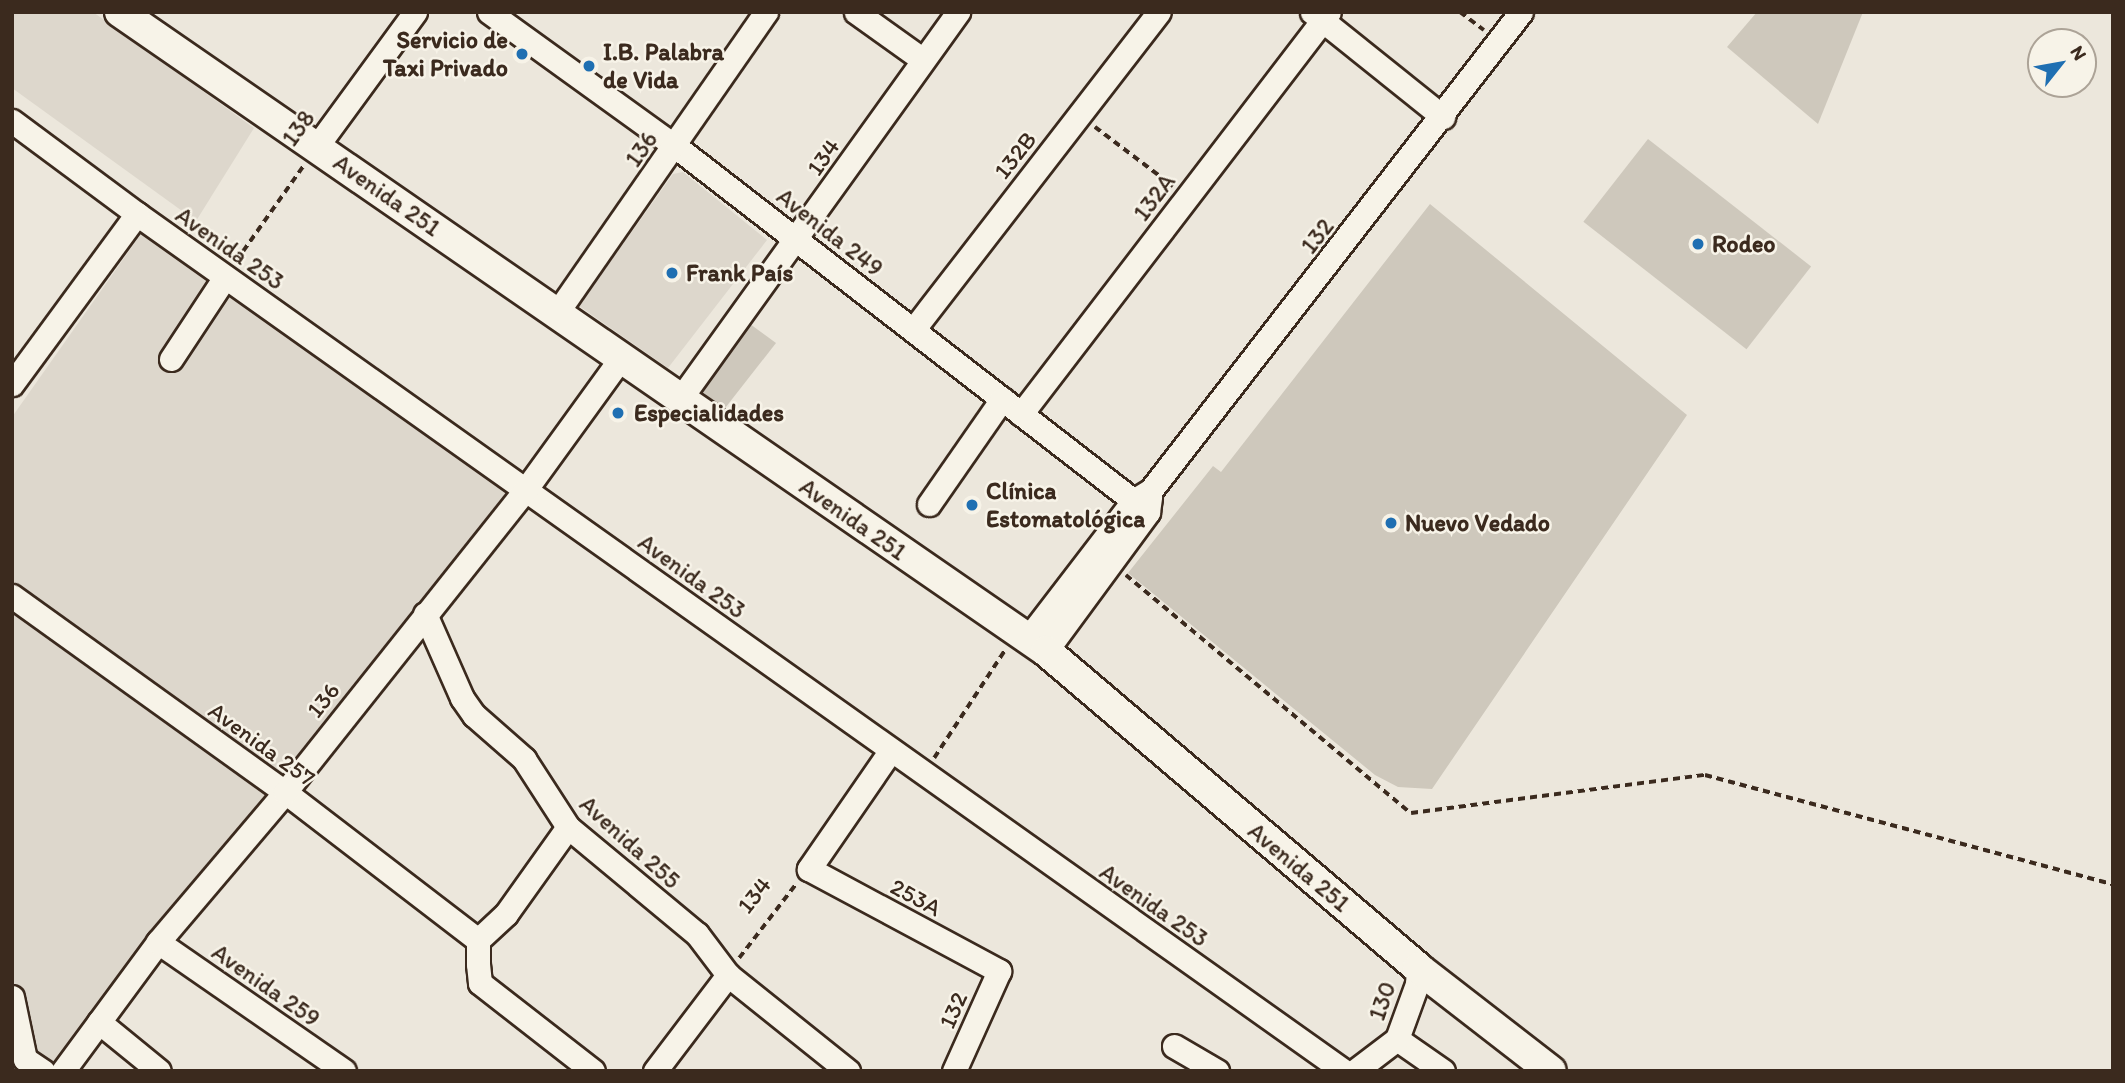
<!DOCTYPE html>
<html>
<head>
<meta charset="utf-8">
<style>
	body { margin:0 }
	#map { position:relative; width:2125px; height:1083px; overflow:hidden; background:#ece7dc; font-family:Itim,sans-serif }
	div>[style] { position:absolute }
	.built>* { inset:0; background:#ddd7cc }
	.green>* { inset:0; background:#cec8bc; transform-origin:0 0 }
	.path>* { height:3.5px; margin-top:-1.75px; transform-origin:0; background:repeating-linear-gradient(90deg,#3b2a1e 0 7px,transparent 0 12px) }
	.roads { filter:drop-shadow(2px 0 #3b2a1e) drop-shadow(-2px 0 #3b2a1e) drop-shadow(0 2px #3b2a1e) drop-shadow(0 -2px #3b2a1e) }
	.minor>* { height:23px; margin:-11.5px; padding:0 11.5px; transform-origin:11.5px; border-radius:11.5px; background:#f7f3e8 }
	.major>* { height:30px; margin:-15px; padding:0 15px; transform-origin:15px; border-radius:15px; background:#f7f3e8 }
	.dots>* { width:19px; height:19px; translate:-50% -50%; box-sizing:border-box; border:4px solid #f7f3e8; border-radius:50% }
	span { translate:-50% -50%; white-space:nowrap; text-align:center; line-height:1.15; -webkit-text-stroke:5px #f7f3e8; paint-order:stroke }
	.poi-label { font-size:24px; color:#3b2a1e; font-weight:700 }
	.right { translate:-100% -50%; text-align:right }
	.left { translate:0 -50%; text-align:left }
	.street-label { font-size:24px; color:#3b2a1e }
	.frame { position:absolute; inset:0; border:14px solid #3b2a1e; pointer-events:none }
	.north { position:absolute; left:2027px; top:28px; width:70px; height:70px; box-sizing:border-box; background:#f7f3e8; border:2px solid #aca397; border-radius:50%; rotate:59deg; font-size:19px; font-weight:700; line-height:28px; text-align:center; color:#3b2a1e }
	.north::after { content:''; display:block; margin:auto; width:24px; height:32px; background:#1f6fb2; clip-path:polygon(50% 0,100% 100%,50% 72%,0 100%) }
</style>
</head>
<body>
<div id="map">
	<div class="built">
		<i style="clip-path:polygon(12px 12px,93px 12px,254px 128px,196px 221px,12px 88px)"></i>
		<i style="clip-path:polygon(683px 172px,767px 240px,668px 368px,579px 306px,673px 174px)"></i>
		<i style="clip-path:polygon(148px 224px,512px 484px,65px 1071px,12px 1071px,12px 417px)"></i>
	</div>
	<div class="green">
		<i style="clip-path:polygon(1757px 12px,1863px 12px,1818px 124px,1727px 47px)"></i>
		<i style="left:1648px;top:139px;width:207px;height:105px;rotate:38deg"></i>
		<i style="clip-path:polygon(1430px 204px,1687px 415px,1432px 789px,1398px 787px,1375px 775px,1128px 573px,1213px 466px,1221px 472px)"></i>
		<i style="clip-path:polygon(750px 324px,776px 343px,722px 412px,703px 392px)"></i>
	</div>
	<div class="path">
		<i style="left:1460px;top:12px;width:30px;rotate:37deg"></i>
		<i style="left:1095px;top:127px;width:98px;rotate:37.1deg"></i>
		<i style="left:236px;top:261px;width:118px;rotate:-54.7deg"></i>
		<i style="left:1126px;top:575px;width:371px;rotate:39.9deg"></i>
		<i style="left:1411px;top:813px;width:296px;rotate:-7.4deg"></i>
		<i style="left:1705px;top:775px;width:422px;rotate:15deg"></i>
		<i style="left:934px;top:758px;width:129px;rotate:-56.7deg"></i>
		<i style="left:739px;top:958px;width:93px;rotate:-52.4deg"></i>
	</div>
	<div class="roads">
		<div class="minor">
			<i style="left:489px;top:12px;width:229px;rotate:35.8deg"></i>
			<i style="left:675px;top:146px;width:598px;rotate:37.73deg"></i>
			<i style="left:856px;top:12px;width:82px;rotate:35.6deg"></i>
			<i style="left:1312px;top:12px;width:168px;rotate:38.7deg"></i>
			<i style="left:12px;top:121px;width:156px;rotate:36.6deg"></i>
			<i style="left:137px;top:214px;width:1480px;rotate:35.38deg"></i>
			<i style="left:317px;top:146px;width:166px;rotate:-53.8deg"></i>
			<i style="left:556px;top:314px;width:368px;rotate:-55.2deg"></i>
			<i style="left:913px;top:330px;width:402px;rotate:-52.3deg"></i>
			<i style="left:171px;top:359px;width:98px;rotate:-56.6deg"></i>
			<i style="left:12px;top:384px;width:211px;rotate:-53.7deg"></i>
			<i style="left:680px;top:399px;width:477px;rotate:-54.3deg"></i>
			<i style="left:1021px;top:414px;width:506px;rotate:-52.54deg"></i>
			<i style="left:929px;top:504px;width:128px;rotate:-55.2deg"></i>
			<i style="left:12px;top:596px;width:336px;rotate:35.7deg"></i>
			<i style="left:285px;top:792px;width:243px;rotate:37.5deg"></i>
			<i style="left:425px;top:614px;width:92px;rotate:66.2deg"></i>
			<i style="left:462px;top:698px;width:21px;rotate:55deg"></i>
			<i style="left:474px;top:715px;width:67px;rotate:41.3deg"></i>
			<i style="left:524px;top:759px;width:81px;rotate:57.1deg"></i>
			<i style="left:568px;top:827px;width:168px;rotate:39.7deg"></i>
			<i style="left:697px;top:934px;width:51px;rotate:52.9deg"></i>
			<i style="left:728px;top:975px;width:154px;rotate:38.7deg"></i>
			<i style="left:1028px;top:638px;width:173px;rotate:-52.5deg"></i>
			<i style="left:1133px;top:501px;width:21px;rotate:-31deg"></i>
			<i style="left:1151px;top:490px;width:604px;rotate:-52.26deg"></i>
			<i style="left:1046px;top:651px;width:172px;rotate:-53.7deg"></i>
			<i style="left:1148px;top:512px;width:15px;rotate:-82deg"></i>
			<i style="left:891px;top:750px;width:145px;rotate:124.6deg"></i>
			<i style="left:809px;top:869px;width:216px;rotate:28.2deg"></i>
			<i style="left:999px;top:971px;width:110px;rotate:114.2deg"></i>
			<i style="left:568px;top:827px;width:107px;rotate:125.5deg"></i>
			<i style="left:506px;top:914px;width:38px;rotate:137deg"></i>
			<i style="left:478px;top:940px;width:24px;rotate:90deg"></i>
			<i style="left:478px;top:964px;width:19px;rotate:84deg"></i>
			<i style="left:480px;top:983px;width:143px;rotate:37.9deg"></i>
			<i style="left:158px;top:942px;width:226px;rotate:34.7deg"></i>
			<i style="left:12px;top:997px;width:63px;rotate:78.2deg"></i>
			<i style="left:25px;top:1059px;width:22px;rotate:34deg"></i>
			<i style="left:99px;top:1022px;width:77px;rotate:39.2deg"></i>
			<i style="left:1397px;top:1039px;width:56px;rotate:34.8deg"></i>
			<i style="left:1174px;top:1046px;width:50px;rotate:30.2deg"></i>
			<i style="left:63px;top:1071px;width:160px;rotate:-53.6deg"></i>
			<i style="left:158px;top:942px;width:197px;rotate:-49.7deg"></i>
			<i style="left:285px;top:792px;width:387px;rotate:-51.5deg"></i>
			<i style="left:526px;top:489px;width:160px;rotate:-54.1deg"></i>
			<i style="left:655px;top:1071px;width:121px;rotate:-52.8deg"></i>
			<i style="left:1355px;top:1071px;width:53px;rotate:-37.3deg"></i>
			<i style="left:1397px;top:1039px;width:59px;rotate:-70deg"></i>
			<i style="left:1417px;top:984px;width:16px;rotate:-86deg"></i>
		</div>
		<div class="major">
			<i style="left:120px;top:12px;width:1125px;rotate:34.61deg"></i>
			<i style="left:1046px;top:651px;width:489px;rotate:40.4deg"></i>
			<i style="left:1418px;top:968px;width:168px;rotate:37.8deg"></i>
		</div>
	</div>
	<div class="dots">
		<i style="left:522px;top:54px;background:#1f6fb2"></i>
		<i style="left:589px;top:66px;background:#1f6fb2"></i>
		<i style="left:1698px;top:244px;background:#1f6fb2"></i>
		<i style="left:672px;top:273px;background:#1f6fb2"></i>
		<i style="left:618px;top:413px;background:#1f6fb2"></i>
		<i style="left:972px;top:505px;background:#1f6fb2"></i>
		<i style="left:1391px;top:523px;background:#1f6fb2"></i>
	</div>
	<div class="poi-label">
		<span class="right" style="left:508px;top:54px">Servicio de<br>Taxi Privado</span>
		<span class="left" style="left:603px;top:66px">I.B. Palabra<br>de Vida</span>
		<span class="left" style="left:1712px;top:244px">Rodeo</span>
		<span class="left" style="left:686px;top:273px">Frank País</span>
		<span class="left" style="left:634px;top:413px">Especialidades</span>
		<span class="left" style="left:986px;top:505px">Clínica<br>Estomatológica</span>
		<span class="left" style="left:1405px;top:523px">Nuevo Vedado</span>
	</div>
	<div class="street-label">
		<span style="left:298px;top:128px;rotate:-54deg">138</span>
		<span style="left:641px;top:149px;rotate:-55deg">136</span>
		<span style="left:1015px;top:155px;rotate:-52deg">132B</span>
		<span style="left:823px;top:157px;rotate:-55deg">134</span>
		<span style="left:387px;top:195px;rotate:35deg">Avenida 251</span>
		<span style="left:1154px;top:197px;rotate:-53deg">132A</span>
		<span style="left:830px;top:232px;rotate:38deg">Avenida 249</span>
		<span style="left:1317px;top:236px;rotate:-52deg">132</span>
		<span style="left:230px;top:248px;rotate:35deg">Avenida 253</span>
		<span style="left:853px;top:519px;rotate:35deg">Avenida 251</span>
		<span style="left:692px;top:576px;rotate:36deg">Avenida 253</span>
		<span style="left:323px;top:700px;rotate:-52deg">136</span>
		<span style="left:262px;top:744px;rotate:36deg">Avenida 257</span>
		<span style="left:630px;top:842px;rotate:42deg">Avenida 255</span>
		<span style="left:1299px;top:867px;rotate:40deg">Avenida 251</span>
		<span style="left:754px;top:895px;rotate:-52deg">134</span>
		<span style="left:916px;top:897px;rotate:28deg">253A</span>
		<span style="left:1154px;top:905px;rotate:35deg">Avenida 253</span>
		<span style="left:266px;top:985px;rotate:35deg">Avenida 259</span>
		<span style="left:1382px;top:1001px;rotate:-71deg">130</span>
		<span style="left:953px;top:1010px;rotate:-66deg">132</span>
	</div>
	<div class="frame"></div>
	<div class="north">N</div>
</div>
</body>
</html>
